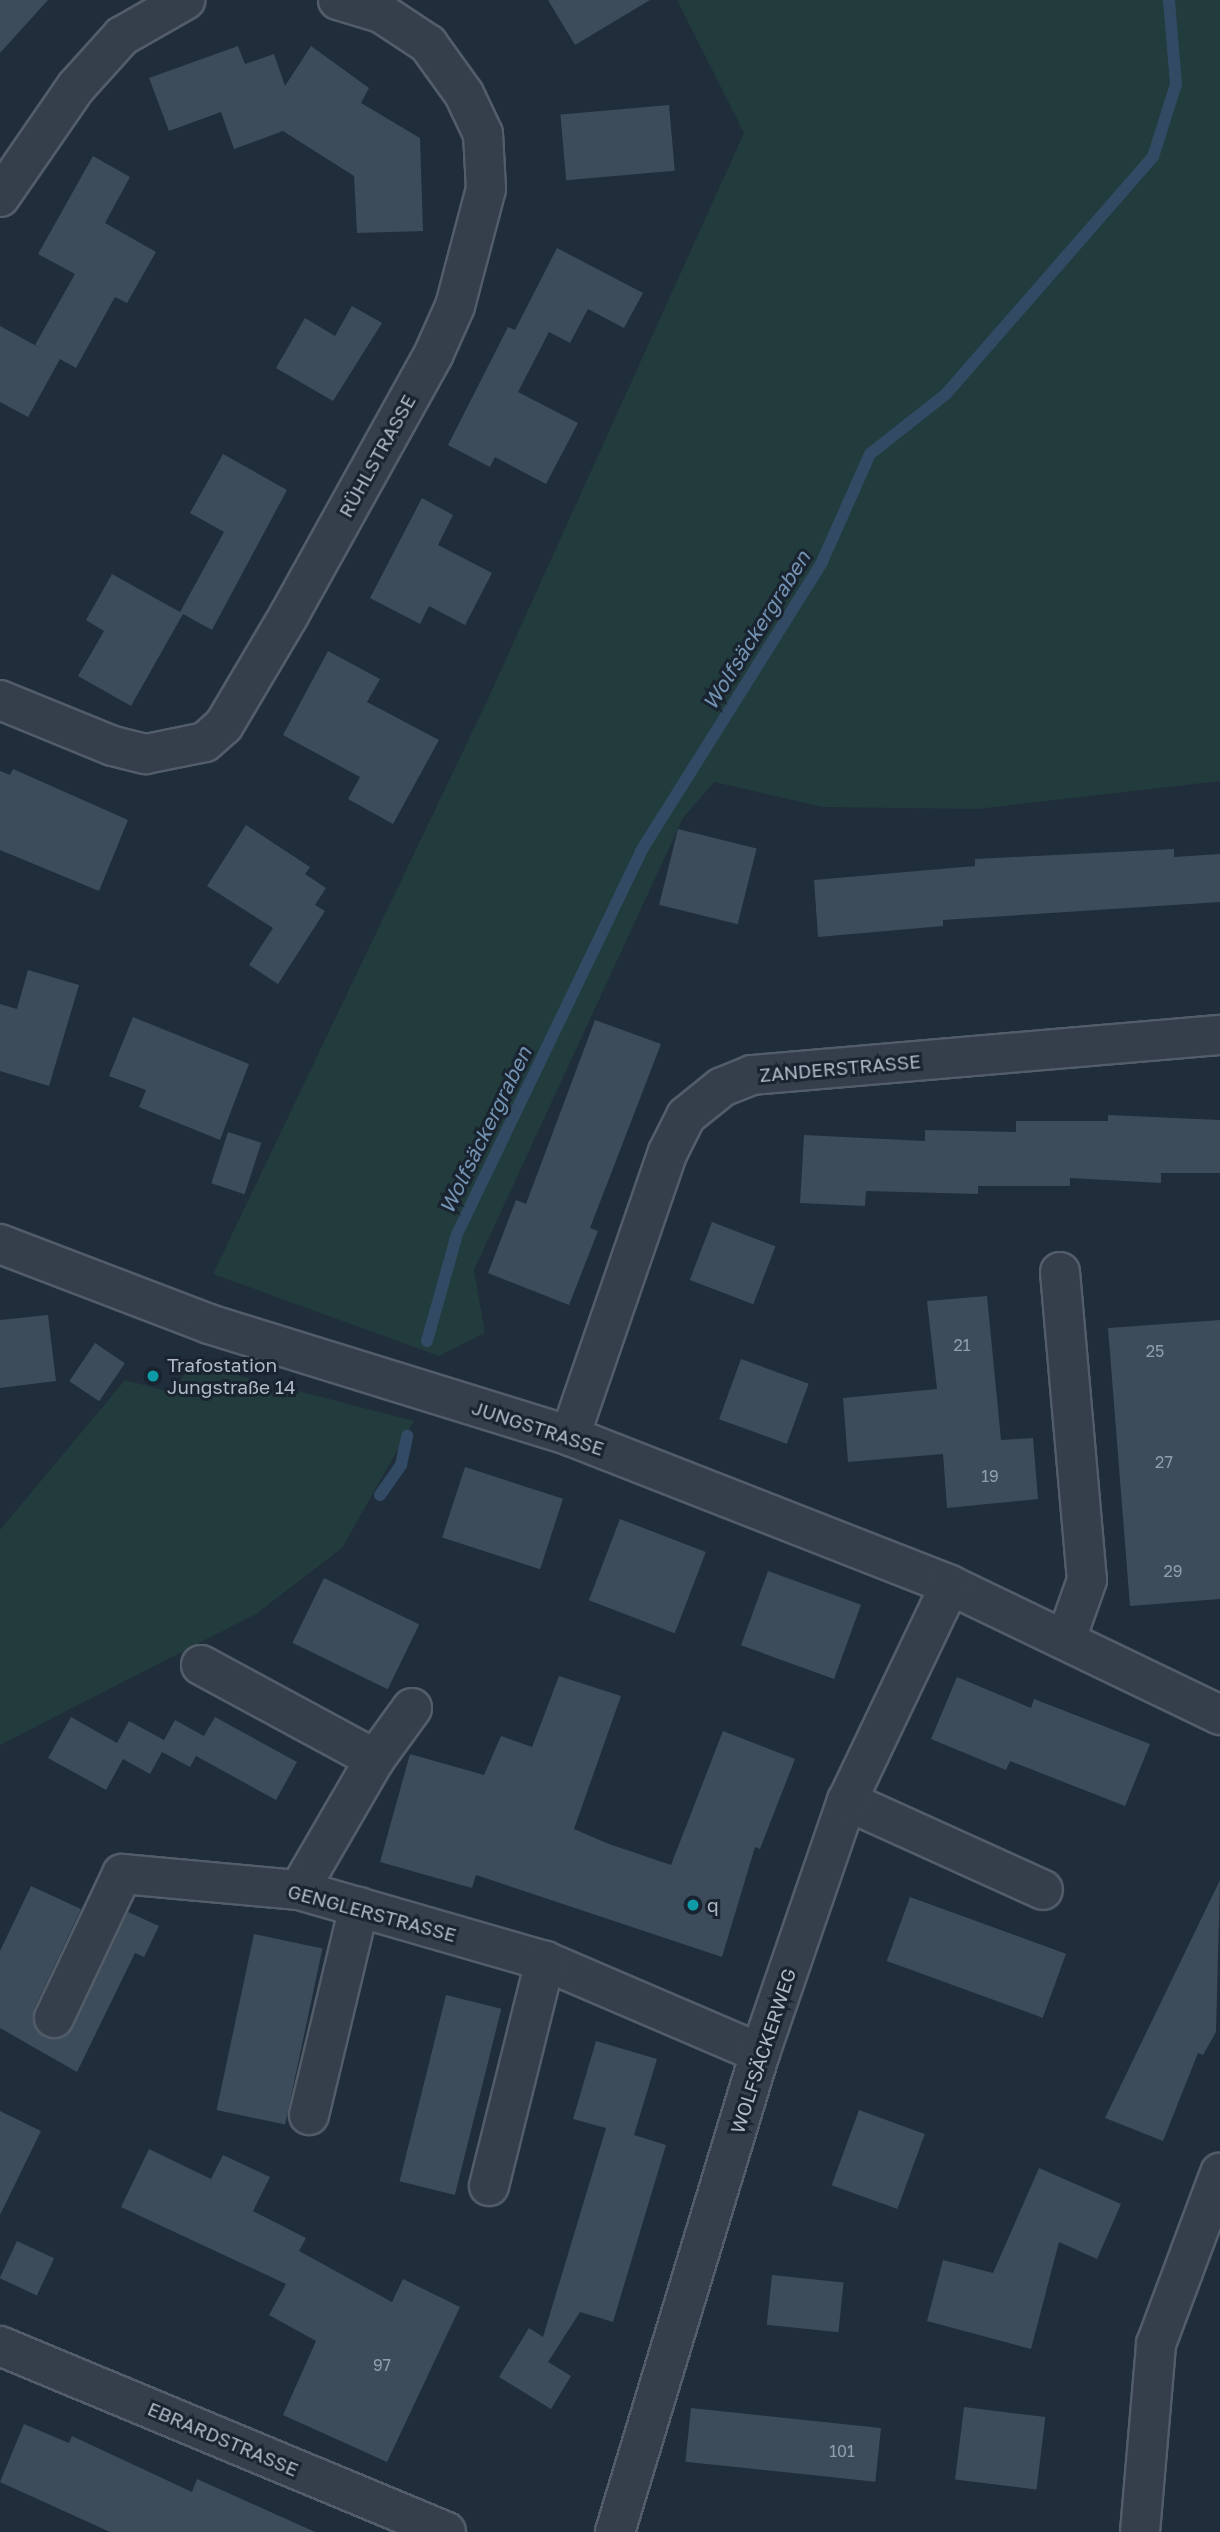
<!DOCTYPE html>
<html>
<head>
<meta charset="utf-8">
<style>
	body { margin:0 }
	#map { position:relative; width:1220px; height:2532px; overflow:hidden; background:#202d3b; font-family:"Golos Text",sans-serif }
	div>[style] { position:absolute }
	.green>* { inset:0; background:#223b3c }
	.stream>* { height:12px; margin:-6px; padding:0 6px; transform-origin:6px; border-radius:6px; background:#324a64 }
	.building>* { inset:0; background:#3c4c5b; transform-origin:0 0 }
	.roads { filter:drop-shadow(2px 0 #525d69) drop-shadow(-2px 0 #525d69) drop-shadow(0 2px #525d69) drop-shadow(0 -2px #525d69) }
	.minor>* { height:38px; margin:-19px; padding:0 19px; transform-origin:19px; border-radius:19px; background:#343f4b }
	.dots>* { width:19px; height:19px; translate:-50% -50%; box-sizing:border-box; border:4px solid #192430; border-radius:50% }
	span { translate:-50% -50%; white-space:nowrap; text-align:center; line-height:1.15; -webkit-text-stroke:6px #192430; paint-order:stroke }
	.number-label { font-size:16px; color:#929eac }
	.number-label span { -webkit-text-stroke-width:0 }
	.street-label { font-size:19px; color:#afbac7 }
	.poi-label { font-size:19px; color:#afbac7 }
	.left { translate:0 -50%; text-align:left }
	.water-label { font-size:21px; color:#7492b2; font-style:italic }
</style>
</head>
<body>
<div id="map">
	<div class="green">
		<i style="clip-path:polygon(677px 0,1220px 0,1220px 781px,978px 809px,822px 807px,714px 782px,683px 818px,474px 1270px,485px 1333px,439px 1356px,213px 1274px,487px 701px,744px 133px)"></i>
		<i style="clip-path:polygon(190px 1363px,414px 1421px,342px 1548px,256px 1614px,0 1745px,0 1530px,125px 1380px,174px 1393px)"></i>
	</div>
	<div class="stream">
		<i style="left:427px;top:1341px;width:111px;rotate:-74.3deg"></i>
		<i style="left:457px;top:1234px;width:425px;rotate:-64.3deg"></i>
		<i style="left:641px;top:851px;width:339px;rotate:-57.9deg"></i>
		<i style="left:821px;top:564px;width:120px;rotate:-66deg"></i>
		<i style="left:870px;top:454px;width:97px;rotate:-38.3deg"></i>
		<i style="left:946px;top:394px;width:315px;rotate:-48.9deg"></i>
		<i style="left:1153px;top:157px;width:77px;rotate:-72.5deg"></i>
		<i style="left:1176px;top:84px;width:84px;rotate:-94.8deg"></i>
		<i style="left:380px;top:1495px;width:37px;rotate:-55deg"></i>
		<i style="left:401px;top:1465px;width:30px;rotate:-78deg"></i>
	</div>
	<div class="building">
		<i style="clip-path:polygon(0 0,48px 0,0 53px)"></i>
		<i style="clip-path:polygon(548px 0,650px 0,575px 45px)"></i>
		<i style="clip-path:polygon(238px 46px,245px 64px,274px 54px,285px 86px,311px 46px,369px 88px,361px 103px,420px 138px,423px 231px,357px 233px,354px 176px,283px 131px,234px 149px,221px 112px,169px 131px,149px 78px)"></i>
		<i style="left:669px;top:105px;width:66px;height:109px;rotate:85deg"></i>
		<i style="clip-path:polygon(93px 156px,130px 177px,105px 223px,156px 252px,127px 303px,115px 297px,76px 368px,60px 359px,28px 417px,0 402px,0 326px,51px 354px,35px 345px,75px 274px,38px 254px)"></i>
		<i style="clip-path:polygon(557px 248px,643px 293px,624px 328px,588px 309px,570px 343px,549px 332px,518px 392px,578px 423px,546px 484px,495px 457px,490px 467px,448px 445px,508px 327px,515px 330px)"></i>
		<i style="clip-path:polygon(352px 306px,382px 323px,333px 401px,276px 368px,305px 318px,335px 336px)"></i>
		<i style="clip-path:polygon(223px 454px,287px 490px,212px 630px,183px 614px,131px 706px,78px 676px,104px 631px,86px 620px,112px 574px,180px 612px,224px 532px,190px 513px)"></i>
		<i style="clip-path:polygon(422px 498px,453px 515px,438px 545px,492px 573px,465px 625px,429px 606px,420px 624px,370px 598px)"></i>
		<i style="clip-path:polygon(328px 651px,380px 679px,367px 702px,439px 740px,393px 824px,348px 799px,360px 777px,283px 735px)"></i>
		<i style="clip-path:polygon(13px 769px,128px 820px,99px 891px,0 850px,0 771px,10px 775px)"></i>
		<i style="clip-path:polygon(246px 825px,310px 867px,305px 874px,326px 888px,315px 905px,325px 911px,278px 984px,249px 965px,273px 928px,207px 886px)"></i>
		<i style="left:678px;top:829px;width:81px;height:78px;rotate:14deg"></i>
		<i style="clip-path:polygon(1174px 849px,1174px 857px,1220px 854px,1220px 902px,943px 920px,943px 926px,818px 937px,814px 880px,975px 866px,975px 859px)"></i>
		<i style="clip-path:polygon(28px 970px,79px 985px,49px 1086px,0 1071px,0 1004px,17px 1009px)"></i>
		<i style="clip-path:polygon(133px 1017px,249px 1064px,220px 1140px,139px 1107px,146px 1090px,109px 1076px)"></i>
		<i style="clip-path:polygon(595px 1020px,661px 1044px,590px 1228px,598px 1231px,569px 1305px,488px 1273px,516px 1200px,526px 1204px)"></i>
		<i style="clip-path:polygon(1108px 1115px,1220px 1120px,1220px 1173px,1161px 1173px,1161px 1183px,1070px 1178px,1070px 1186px,978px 1186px,978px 1194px,866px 1191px,865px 1206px,800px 1203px,804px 1135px,925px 1141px,925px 1130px,1016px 1132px,1016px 1121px,1108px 1121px)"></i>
		<i style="left:228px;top:1132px;width:35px;height:54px;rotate:18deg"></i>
		<i style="left:712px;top:1222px;width:68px;height:62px;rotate:21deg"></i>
		<i style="clip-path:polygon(987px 1296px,1001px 1440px,1033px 1438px,1038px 1499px,947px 1508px,943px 1454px,848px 1462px,843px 1398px,937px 1389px,927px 1301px)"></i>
		<i style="clip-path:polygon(48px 1315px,56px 1381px,0 1388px,0 1320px)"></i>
		<i style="clip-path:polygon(1220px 1320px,1220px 1599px,1130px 1606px,1108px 1328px)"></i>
		<i style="left:95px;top:1343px;width:36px;height:46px;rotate:34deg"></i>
		<i style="left:741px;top:1359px;width:72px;height:64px;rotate:20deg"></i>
		<i style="left:465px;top:1467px;width:103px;height:74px;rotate:18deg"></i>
		<i style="left:620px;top:1519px;width:92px;height:87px;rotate:21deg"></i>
		<i style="left:768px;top:1571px;width:99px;height:79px;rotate:20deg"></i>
		<i style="left:324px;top:1578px;width:106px;height:72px;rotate:26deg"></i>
		<i style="clip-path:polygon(559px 1676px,621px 1696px,574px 1829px,609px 1844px,671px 1865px,723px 1731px,795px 1759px,760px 1849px,755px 1847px,722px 1957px,476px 1875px,472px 1888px,380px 1862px,410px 1754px,484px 1775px,501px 1736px,532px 1747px)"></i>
		<i style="clip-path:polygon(957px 1677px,1031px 1708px,1034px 1699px,1150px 1744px,1125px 1806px,1010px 1761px,1006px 1770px,931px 1739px)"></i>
		<i style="clip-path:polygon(71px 1717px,117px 1743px,129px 1721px,164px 1740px,175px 1720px,204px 1736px,215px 1717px,297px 1762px,276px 1800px,196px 1756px,190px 1767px,162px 1752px,150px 1774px,123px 1759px,106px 1790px,48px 1758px)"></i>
		<i style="clip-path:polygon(1220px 1880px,1216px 2032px,1203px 2055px,1198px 2053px,1163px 2141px,1105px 2118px)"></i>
		<i style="clip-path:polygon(31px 1886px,81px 1909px,34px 2009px,36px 2030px,45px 2038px,66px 2036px,73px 2028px,128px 1912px,159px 1926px,144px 1957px,135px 1953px,77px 2072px,0 2028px,0 1951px)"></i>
		<i style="left:910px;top:1897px;width:166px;height:68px;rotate:20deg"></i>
		<i style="left:254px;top:1934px;width:70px;height:180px;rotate:12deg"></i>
		<i style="left:446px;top:1995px;width:57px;height:192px;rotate:14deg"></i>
		<i style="clip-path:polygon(596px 2041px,657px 2059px,634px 2135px,666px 2145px,613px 2322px,580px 2312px,548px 2362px,571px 2376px,551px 2409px,499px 2377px,529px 2328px,543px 2337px,606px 2128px,573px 2119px)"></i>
		<i style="left:859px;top:2110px;width:70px;height:80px;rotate:20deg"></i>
		<i style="clip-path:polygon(0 2111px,41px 2131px,0 2215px)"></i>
		<i style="clip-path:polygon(149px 2149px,211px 2179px,223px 2155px,270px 2177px,253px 2211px,306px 2238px,299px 2251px,392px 2302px,403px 2279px,460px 2307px,387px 2462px,283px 2415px,316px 2341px,269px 2315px,286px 2284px,121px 2207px)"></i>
		<i style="clip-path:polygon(1039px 2168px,1121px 2204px,1097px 2259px,1059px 2242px,1031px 2349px,927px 2321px,943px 2260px,993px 2273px)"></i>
		<i style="left:17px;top:2241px;width:41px;height:41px;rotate:25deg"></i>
		<i style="left:772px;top:2275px;width:72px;height:50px;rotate:6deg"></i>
		<i style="left:964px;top:2407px;width:82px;height:73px;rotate:7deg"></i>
		<i style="left:691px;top:2408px;width:191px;height:54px;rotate:6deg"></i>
		<i style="clip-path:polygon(24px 2424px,69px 2443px,72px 2436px,192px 2492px,197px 2479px,315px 2532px,110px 2532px,0 2482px)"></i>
	</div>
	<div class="roads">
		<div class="minor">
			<i style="left:0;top:197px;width:134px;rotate:-55.4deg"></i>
			<i style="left:76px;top:87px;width:69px;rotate:-48deg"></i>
			<i style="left:122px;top:36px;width:73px;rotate:-29.7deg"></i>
			<i style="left:0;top:700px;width:122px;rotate:22.2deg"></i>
			<i style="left:113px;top:746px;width:34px;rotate:14deg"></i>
			<i style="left:146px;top:754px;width:60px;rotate:-11.5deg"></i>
			<i style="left:205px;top:742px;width:25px;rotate:-42deg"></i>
			<i style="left:224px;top:725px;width:128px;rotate:-59.4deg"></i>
			<i style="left:289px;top:615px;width:299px;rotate:-61deg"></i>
			<i style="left:434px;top:353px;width:51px;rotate:-65.9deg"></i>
			<i style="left:455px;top:306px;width:121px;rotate:-75.2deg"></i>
			<i style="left:486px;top:189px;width:55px;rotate:-93.1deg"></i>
			<i style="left:483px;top:134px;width:44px;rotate:-115.4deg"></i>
			<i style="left:464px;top:94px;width:62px;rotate:-125.8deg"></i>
			<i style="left:428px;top:44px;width:56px;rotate:-146.6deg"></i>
			<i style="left:381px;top:13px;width:45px;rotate:-163.2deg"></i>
			<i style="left:0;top:1244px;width:224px;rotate:20.9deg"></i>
			<i style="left:209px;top:1324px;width:378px;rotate:17.2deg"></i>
			<i style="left:570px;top:1436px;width:408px;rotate:21.4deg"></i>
			<i style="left:950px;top:1585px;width:300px;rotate:25.7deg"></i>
			<i style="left:1060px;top:1272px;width:309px;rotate:85deg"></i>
			<i style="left:1087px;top:1580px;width:63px;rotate:109.6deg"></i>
			<i style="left:570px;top:1436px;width:300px;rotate:-71deg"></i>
			<i style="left:668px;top:1152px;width:40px;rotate:-63.4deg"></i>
			<i style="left:686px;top:1116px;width:46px;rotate:-38.9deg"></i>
			<i style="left:722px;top:1087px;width:32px;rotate:-22deg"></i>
			<i style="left:752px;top:1075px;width:470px;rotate:-4.9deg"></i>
			<i style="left:201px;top:1665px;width:198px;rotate:28.4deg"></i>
			<i style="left:375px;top:1759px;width:151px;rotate:120.1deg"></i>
			<i style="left:375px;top:1759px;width:63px;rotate:-54deg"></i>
			<i style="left:847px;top:1801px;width:215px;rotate:24.4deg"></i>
			<i style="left:54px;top:2018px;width:159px;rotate:-64.7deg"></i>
			<i style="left:122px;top:1874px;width:178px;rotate:5.2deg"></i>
			<i style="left:299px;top:1890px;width:256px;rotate:16.1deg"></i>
			<i style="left:545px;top:1961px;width:234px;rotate:23.2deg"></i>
			<i style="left:309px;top:2115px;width:214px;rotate:-76.5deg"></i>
			<i style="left:489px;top:2186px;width:232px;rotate:-76deg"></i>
			<i style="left:0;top:2346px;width:483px;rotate:22.6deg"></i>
			<i style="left:615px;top:2532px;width:500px;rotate:-73.16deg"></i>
			<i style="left:760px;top:2053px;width:267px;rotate:-71deg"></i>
			<i style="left:847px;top:1801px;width:239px;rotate:-64.5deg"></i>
			<i style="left:1140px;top:2532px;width:189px;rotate:-85.1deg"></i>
			<i style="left:1156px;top:2344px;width:183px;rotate:-69.5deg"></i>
		</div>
	</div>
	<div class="dots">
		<i style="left:153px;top:1376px;background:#0f9aa8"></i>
		<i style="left:693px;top:1905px;background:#0f9aa8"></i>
	</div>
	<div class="number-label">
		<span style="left:962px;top:1345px">21</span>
		<span style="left:1155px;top:1351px">25</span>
		<span style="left:1164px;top:1462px">27</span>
		<span style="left:990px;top:1476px">19</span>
		<span style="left:1173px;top:1571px">29</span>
		<span style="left:382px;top:2365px">97</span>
		<span style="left:842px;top:2451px">101</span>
	</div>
	<div class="street-label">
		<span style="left:377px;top:456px;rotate:-61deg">RÜHLSTRASSE</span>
		<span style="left:840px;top:1068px;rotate:-5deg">ZANDERSTRASSE</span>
		<span style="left:538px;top:1428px;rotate:18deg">JUNGSTRASSE</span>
		<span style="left:372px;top:1913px;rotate:15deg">GENGLERSTRASSE</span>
		<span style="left:763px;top:2051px;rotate:-72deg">WOLFSÄCKERWEG</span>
		<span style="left:223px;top:2439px;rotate:23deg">EBRARDSTRASSE</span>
	</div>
	<div class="poi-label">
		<span class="left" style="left:167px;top:1376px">Trafostation<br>Jungstraße 14</span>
		<span class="left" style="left:707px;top:1905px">q</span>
	</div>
	<div class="water-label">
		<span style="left:756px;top:630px;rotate:-58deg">Wolfsäckergraben</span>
		<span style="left:485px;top:1130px;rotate:-64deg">Wolfsäckergraben</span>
	</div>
</div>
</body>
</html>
